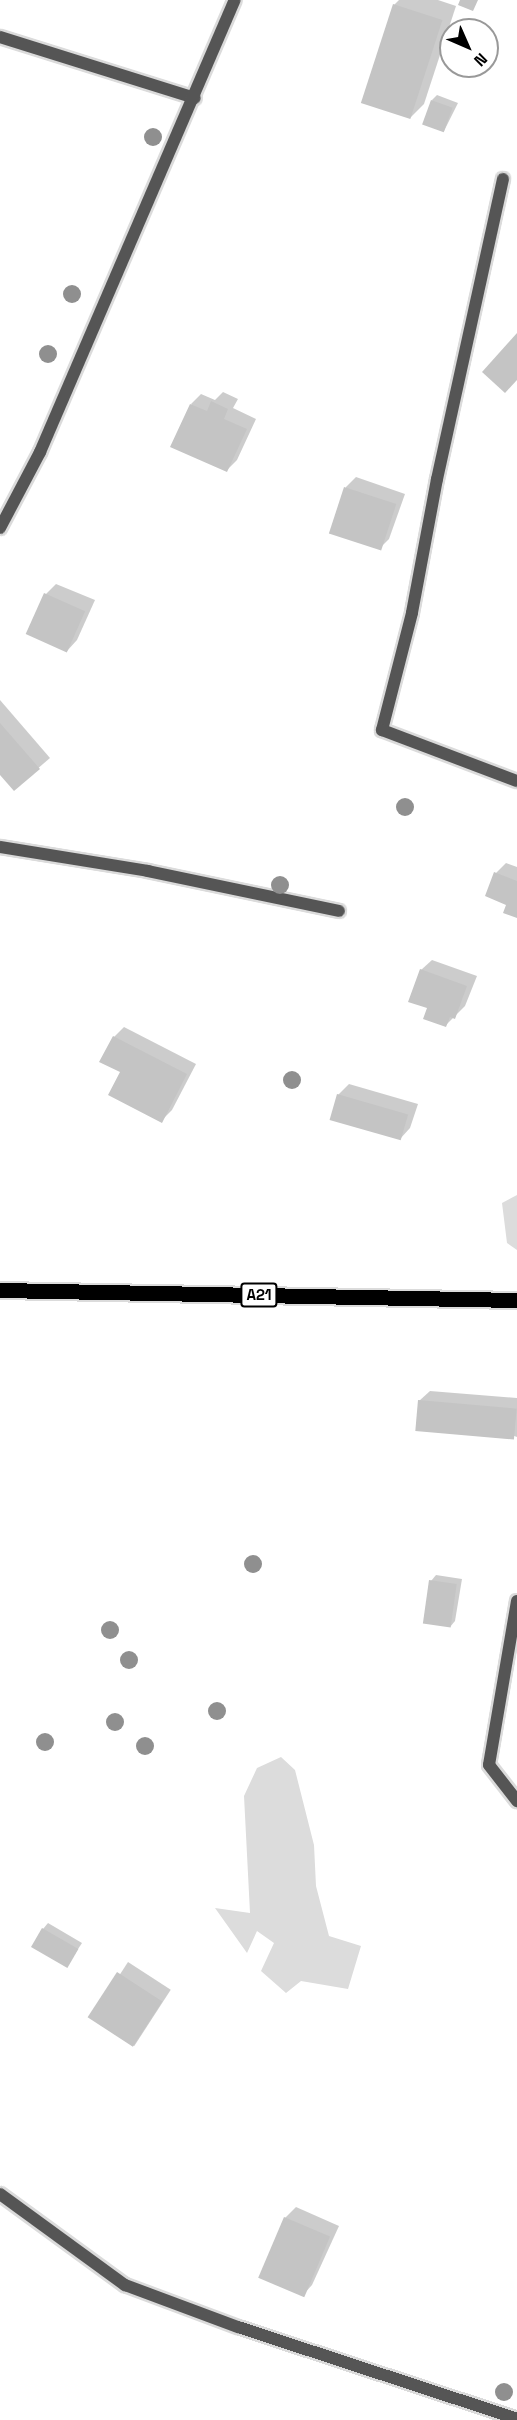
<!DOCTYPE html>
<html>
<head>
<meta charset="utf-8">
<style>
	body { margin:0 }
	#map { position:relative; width:517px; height:2420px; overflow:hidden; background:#fff; font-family:"Space Grotesk",sans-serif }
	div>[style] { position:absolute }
	.green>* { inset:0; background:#dcdcdc }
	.shadow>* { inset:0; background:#0003; transform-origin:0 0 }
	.building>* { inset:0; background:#c4c4c4; transform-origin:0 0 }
	.roads { filter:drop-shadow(2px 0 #dbdbdb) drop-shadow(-2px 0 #dbdbdb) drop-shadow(0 2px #dbdbdb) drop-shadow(0 -2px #dbdbdb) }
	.lane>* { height:12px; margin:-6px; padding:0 6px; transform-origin:6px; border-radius:6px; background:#555 }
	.street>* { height:12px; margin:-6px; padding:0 6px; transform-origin:6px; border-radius:6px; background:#555 }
	.primary>* { height:15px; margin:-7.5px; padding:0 7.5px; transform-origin:7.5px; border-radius:7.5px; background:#000 }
	.trees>* { width:18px; height:18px; margin:-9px; border-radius:50%; background:#8f8f8f }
	span { translate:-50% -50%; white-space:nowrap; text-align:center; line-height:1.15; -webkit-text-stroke:4.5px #fff; paint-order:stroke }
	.shield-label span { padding:2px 4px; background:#fff; border:2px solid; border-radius:4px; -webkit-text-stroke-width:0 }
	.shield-label { font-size:15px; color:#000; font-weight:700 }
	.north { position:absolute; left:439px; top:18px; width:60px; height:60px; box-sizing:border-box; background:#fff; border:2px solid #999; border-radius:50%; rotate:135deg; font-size:16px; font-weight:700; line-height:24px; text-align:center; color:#000 }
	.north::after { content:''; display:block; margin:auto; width:21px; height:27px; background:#000; clip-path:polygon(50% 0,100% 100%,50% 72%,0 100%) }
</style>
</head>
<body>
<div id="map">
	<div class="green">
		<i style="clip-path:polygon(517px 1195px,517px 1250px,507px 1243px,502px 1203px)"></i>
		<i style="clip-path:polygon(281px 1757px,295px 1770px,314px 1845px,316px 1886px,329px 1936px,361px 1946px,348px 1989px,301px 1981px,286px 1993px,261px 1971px,274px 1943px,257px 1931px,247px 1953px,215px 1908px,250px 1913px,244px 1796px,257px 1768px)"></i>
	</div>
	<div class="shadow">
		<i style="clip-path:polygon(399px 0,438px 0,456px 6px,424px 104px,410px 118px,394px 5px)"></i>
		<i style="clip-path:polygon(437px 95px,458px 103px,444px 131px,432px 100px)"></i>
		<i style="clip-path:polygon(223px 392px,238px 399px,233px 408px,256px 419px,237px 460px,227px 470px,191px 404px,201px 394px,215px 400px)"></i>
		<i style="clip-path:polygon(356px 477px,405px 494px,389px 539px,379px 549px,330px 533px,346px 487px)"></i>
		<i style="clip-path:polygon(56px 584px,95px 600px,77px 640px,67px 651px,46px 594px)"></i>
		<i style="clip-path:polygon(0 700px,50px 758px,14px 789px,0 773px)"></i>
		<i style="clip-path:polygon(506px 863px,517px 867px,517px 916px,496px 873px)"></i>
		<i style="clip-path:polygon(432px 960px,477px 976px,465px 1006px,445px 1026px,429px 1007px,421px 970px)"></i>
		<i style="clip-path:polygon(124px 1027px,196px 1064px,172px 1110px,161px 1121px,122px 1071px,114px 1037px)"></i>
		<i style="clip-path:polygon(349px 1084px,418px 1104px,410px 1128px,400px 1139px,338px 1095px)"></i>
		<i style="clip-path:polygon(430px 1391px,517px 1398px,517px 1437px,419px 1401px)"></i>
		<i style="clip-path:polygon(436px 1575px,462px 1579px,455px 1621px,450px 1627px,431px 1581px)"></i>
		<i style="clip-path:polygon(48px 1923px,82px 1943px,67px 1966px,43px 1929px)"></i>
		<i style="left:128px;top:1962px;width:51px;height:67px;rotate:33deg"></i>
		<i style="clip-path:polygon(296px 2207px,339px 2226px,312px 2285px,302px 2296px,285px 2218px)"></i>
	</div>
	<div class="building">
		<i style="clip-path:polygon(460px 0,478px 0,473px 11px,458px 5px)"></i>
		<i style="left:393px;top:4px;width:52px;height:104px;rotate:18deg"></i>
		<i style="left:431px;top:100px;width:23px;height:26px;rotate:20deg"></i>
		<i style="clip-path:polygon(517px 333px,517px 380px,505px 393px,482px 372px)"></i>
		<i style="clip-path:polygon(211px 401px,228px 409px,224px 419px,247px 429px,227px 472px,170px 447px,190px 404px,207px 411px)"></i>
		<i style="left:344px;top:487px;width:55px;height:49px;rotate:18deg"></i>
		<i style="left:44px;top:593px;width:45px;height:45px;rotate:24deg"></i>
		<i style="clip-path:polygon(0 723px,40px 769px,14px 791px,0 775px)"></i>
		<i style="clip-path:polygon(494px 872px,517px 881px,517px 918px,503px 913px,506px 905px,485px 896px)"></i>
		<i style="clip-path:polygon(420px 969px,467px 986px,455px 1019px,450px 1017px,446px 1027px,423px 1019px,427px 1008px,408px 1002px)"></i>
		<i style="clip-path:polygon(113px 1036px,187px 1074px,162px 1123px,108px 1095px,120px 1072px,99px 1062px)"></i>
		<i style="left:337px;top:1094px;width:74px;height:27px;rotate:16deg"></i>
		<i style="left:418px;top:1400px;width:99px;height:31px;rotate:5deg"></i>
		<i style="left:429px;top:1580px;width:28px;height:44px;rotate:8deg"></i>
		<i style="left:42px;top:1928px;width:42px;height:22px;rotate:30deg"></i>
		<i style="left:117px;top:1972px;width:54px;height:54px;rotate:33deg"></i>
		<i style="left:284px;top:2217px;width:50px;height:66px;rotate:23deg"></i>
	</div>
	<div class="roads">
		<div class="lane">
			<i style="left:0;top:37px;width:204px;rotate:17.4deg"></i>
			<i style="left:503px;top:179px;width:307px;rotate:102.4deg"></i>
			<i style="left:437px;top:479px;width:136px;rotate:100.6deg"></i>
			<i style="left:412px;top:613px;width:121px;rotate:104.4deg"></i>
			<i style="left:382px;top:730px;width:144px;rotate:20.7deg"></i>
			<i style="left:0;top:847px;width:150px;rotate:9.2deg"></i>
			<i style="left:148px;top:871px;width:195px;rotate:11.8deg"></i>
		</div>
		<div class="street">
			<i style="left:0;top:528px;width:86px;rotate:-62.2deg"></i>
			<i style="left:40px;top:452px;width:492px;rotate:-66.7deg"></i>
			<i style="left:517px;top:1601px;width:166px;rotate:99.7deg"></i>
			<i style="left:489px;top:1765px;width:46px;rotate:52.1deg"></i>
			<i style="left:0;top:2194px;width:155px;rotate:36.1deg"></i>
			<i style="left:125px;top:2285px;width:121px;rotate:20.4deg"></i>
			<i style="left:238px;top:2327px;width:294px;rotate:18.2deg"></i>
		</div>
		<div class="primary">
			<i style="left:0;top:1290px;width:517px;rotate:1.11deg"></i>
		</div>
	</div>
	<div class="trees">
		<i style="left:153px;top:137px"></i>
		<i style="left:72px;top:294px"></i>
		<i style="left:48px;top:354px"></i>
		<i style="left:405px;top:807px"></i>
		<i style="left:280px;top:885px"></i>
		<i style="left:292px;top:1080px"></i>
		<i style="left:253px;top:1564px"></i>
		<i style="left:110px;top:1630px"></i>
		<i style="left:129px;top:1660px"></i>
		<i style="left:217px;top:1711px"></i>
		<i style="left:115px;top:1722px"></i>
		<i style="left:45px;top:1742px"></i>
		<i style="left:145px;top:1746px"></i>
		<i style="left:504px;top:2392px"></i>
	</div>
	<div class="shield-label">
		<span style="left:259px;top:1295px">A21</span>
	</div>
	<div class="north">N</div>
</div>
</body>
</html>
